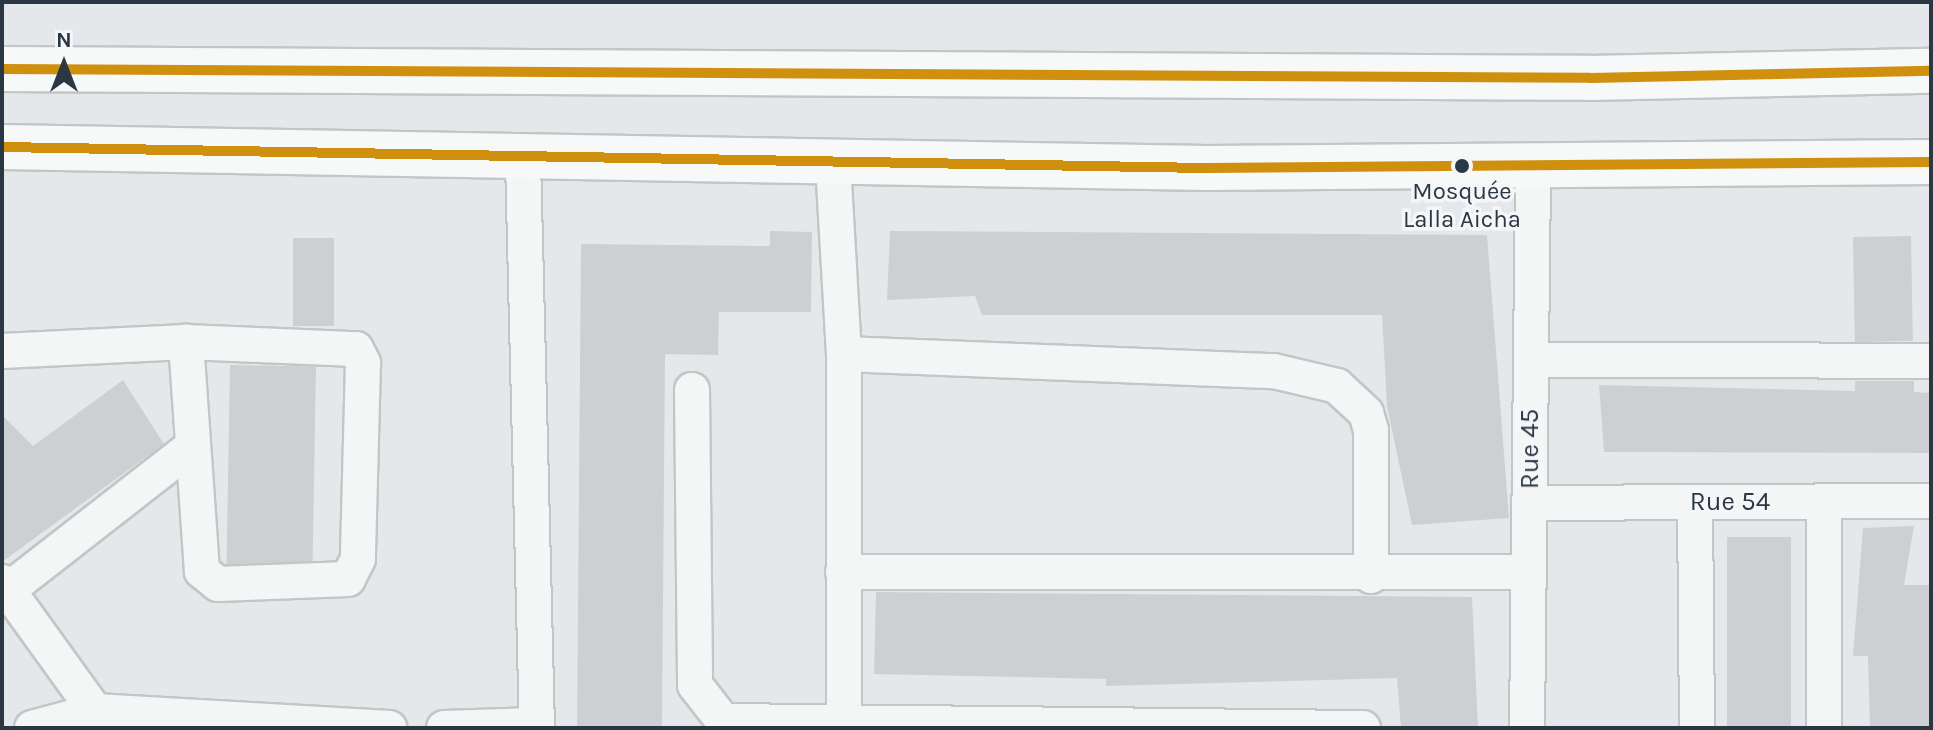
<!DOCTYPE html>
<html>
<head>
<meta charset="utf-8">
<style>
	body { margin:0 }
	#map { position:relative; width:1933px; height:730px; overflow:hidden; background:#e5e8ea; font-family:Karla,sans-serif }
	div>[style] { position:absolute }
	.building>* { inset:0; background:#cdd0d2; transform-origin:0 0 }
	.roads { filter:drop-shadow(2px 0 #c3c6c8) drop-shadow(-2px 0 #c3c6c8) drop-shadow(0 2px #c3c6c8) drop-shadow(0 -2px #c3c6c8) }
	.minor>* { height:34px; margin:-17px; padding:0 17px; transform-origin:17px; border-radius:17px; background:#f4f6f6 }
	.secondary>* { height:44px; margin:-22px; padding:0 22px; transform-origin:22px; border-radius:22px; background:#f7f8f8 }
	.bus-1>* { height:10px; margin:-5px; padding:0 5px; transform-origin:5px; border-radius:5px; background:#ce900d }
	.dots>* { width:22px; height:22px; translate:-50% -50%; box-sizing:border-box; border:4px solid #f4f6f8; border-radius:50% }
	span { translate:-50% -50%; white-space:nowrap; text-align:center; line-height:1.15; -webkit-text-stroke:7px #f4f6f8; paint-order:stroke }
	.bus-label { font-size:24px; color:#2b3743 }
	.street-label { font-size:26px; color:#2b3743 }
	.frame { position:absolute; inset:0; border:4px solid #2b3743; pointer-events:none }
	.north { position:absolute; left:24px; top:24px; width:80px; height:80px; -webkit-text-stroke:6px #f4f6f8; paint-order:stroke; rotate:0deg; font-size:22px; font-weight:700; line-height:32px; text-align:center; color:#2b3743 }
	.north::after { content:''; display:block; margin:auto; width:28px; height:36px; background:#2b3743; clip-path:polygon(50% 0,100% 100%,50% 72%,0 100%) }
</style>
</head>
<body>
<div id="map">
	<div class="building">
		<i style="clip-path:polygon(770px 231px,812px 232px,811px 312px,719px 312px,718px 355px,665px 354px,662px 728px,577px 728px,581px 244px,770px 246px)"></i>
		<i style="clip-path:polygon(890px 231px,1487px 235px,1509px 518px,1412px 525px,1387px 406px,1382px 315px,982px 315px,975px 296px,887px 300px)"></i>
		<i style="left:1911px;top:236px;width:105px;height:58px;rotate:89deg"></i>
		<i style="left:293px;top:238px;width:41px;height:88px"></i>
		<i style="left:230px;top:365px;width:86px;height:199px;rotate:1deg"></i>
		<i style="clip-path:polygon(123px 380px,164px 444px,2px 562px,2px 415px,33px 446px)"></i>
		<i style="clip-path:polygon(1855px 381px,1914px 381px,1914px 392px,1931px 393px,1931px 453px,1604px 452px,1599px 385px,1855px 391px)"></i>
		<i style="clip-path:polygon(1914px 526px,1904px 585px,1931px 585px,1931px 728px,1870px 728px,1868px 656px,1853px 656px,1863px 528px)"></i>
		<i style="left:1727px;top:537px;width:64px;height:191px"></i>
		<i style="clip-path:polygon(876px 592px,1472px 597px,1478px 728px,1401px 728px,1397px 678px,1106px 686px,1106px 679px,874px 674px)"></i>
	</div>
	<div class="roads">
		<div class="minor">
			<i style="left:523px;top:160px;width:568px;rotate:88.59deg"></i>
			<i style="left:833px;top:164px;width:190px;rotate:86.7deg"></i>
			<i style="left:844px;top:354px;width:368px;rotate:90deg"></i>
			<i style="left:2px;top:351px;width:184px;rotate:-2.8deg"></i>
			<i style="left:186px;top:342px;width:170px;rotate:2.4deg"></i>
			<i style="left:356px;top:349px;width:16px;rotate:63deg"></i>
			<i style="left:363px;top:363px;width:196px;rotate:91.5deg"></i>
			<i style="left:358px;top:559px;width:22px;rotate:117deg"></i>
			<i style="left:348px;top:579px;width:130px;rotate:177.8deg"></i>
			<i style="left:218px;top:584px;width:21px;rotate:-141deg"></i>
			<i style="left:202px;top:571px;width:230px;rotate:-94deg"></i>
			<i style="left:844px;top:354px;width:430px;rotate:2.3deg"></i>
			<i style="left:1274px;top:371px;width:65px;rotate:13.4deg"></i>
			<i style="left:1337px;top:386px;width:40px;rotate:43deg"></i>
			<i style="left:1366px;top:413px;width:18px;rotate:74deg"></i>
			<i style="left:1371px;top:430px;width:146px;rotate:90deg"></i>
			<i style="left:1531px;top:360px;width:400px;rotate:0.1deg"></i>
			<i style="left:692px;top:390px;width:295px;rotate:89.4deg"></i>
			<i style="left:695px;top:685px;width:46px;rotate:52.1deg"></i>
			<i style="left:723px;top:721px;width:640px;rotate:0.63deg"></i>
			<i style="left:1695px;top:502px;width:226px;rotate:89.5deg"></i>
			<i style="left:1824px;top:502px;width:226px;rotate:90deg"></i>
			<i style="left:1530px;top:503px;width:401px;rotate:-0.3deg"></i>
			<i style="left:843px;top:572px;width:685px"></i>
			<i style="left:2px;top:582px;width:159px;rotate:54.2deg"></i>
			<i style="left:8px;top:590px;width:228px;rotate:-37.9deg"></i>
			<i style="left:32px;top:728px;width:65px;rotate:-15.1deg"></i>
			<i style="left:95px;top:711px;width:295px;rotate:3.3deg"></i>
			<i style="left:444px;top:728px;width:93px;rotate:-1.8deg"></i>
			<i style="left:1527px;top:728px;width:558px;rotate:-89.38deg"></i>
		</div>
		<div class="secondary">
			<i style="left:2px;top:69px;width:1588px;rotate:0.32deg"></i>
			<i style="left:1590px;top:78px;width:341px;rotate:-1.2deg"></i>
			<i style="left:2px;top:147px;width:1205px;rotate:1deg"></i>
			<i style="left:1207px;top:168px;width:724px;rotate:-0.47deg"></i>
		</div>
	</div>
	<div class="bus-1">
		<i style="left:2px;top:69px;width:1588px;rotate:0.32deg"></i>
		<i style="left:1590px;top:78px;width:341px;rotate:-1.2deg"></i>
		<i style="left:2px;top:147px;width:1205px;rotate:1deg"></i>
		<i style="left:1207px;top:168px;width:724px;rotate:-0.47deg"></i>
	</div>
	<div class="dots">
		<i style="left:1462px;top:166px;background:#2b3743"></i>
	</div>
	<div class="bus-label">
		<span style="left:1462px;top:206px">Mosquée<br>Lalla Aicha</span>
	</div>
	<div class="street-label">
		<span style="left:1530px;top:449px;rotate:-90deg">Rue 45</span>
		<span style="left:1730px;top:502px">Rue 54</span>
	</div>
	<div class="frame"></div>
	<div class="north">N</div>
</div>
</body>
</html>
